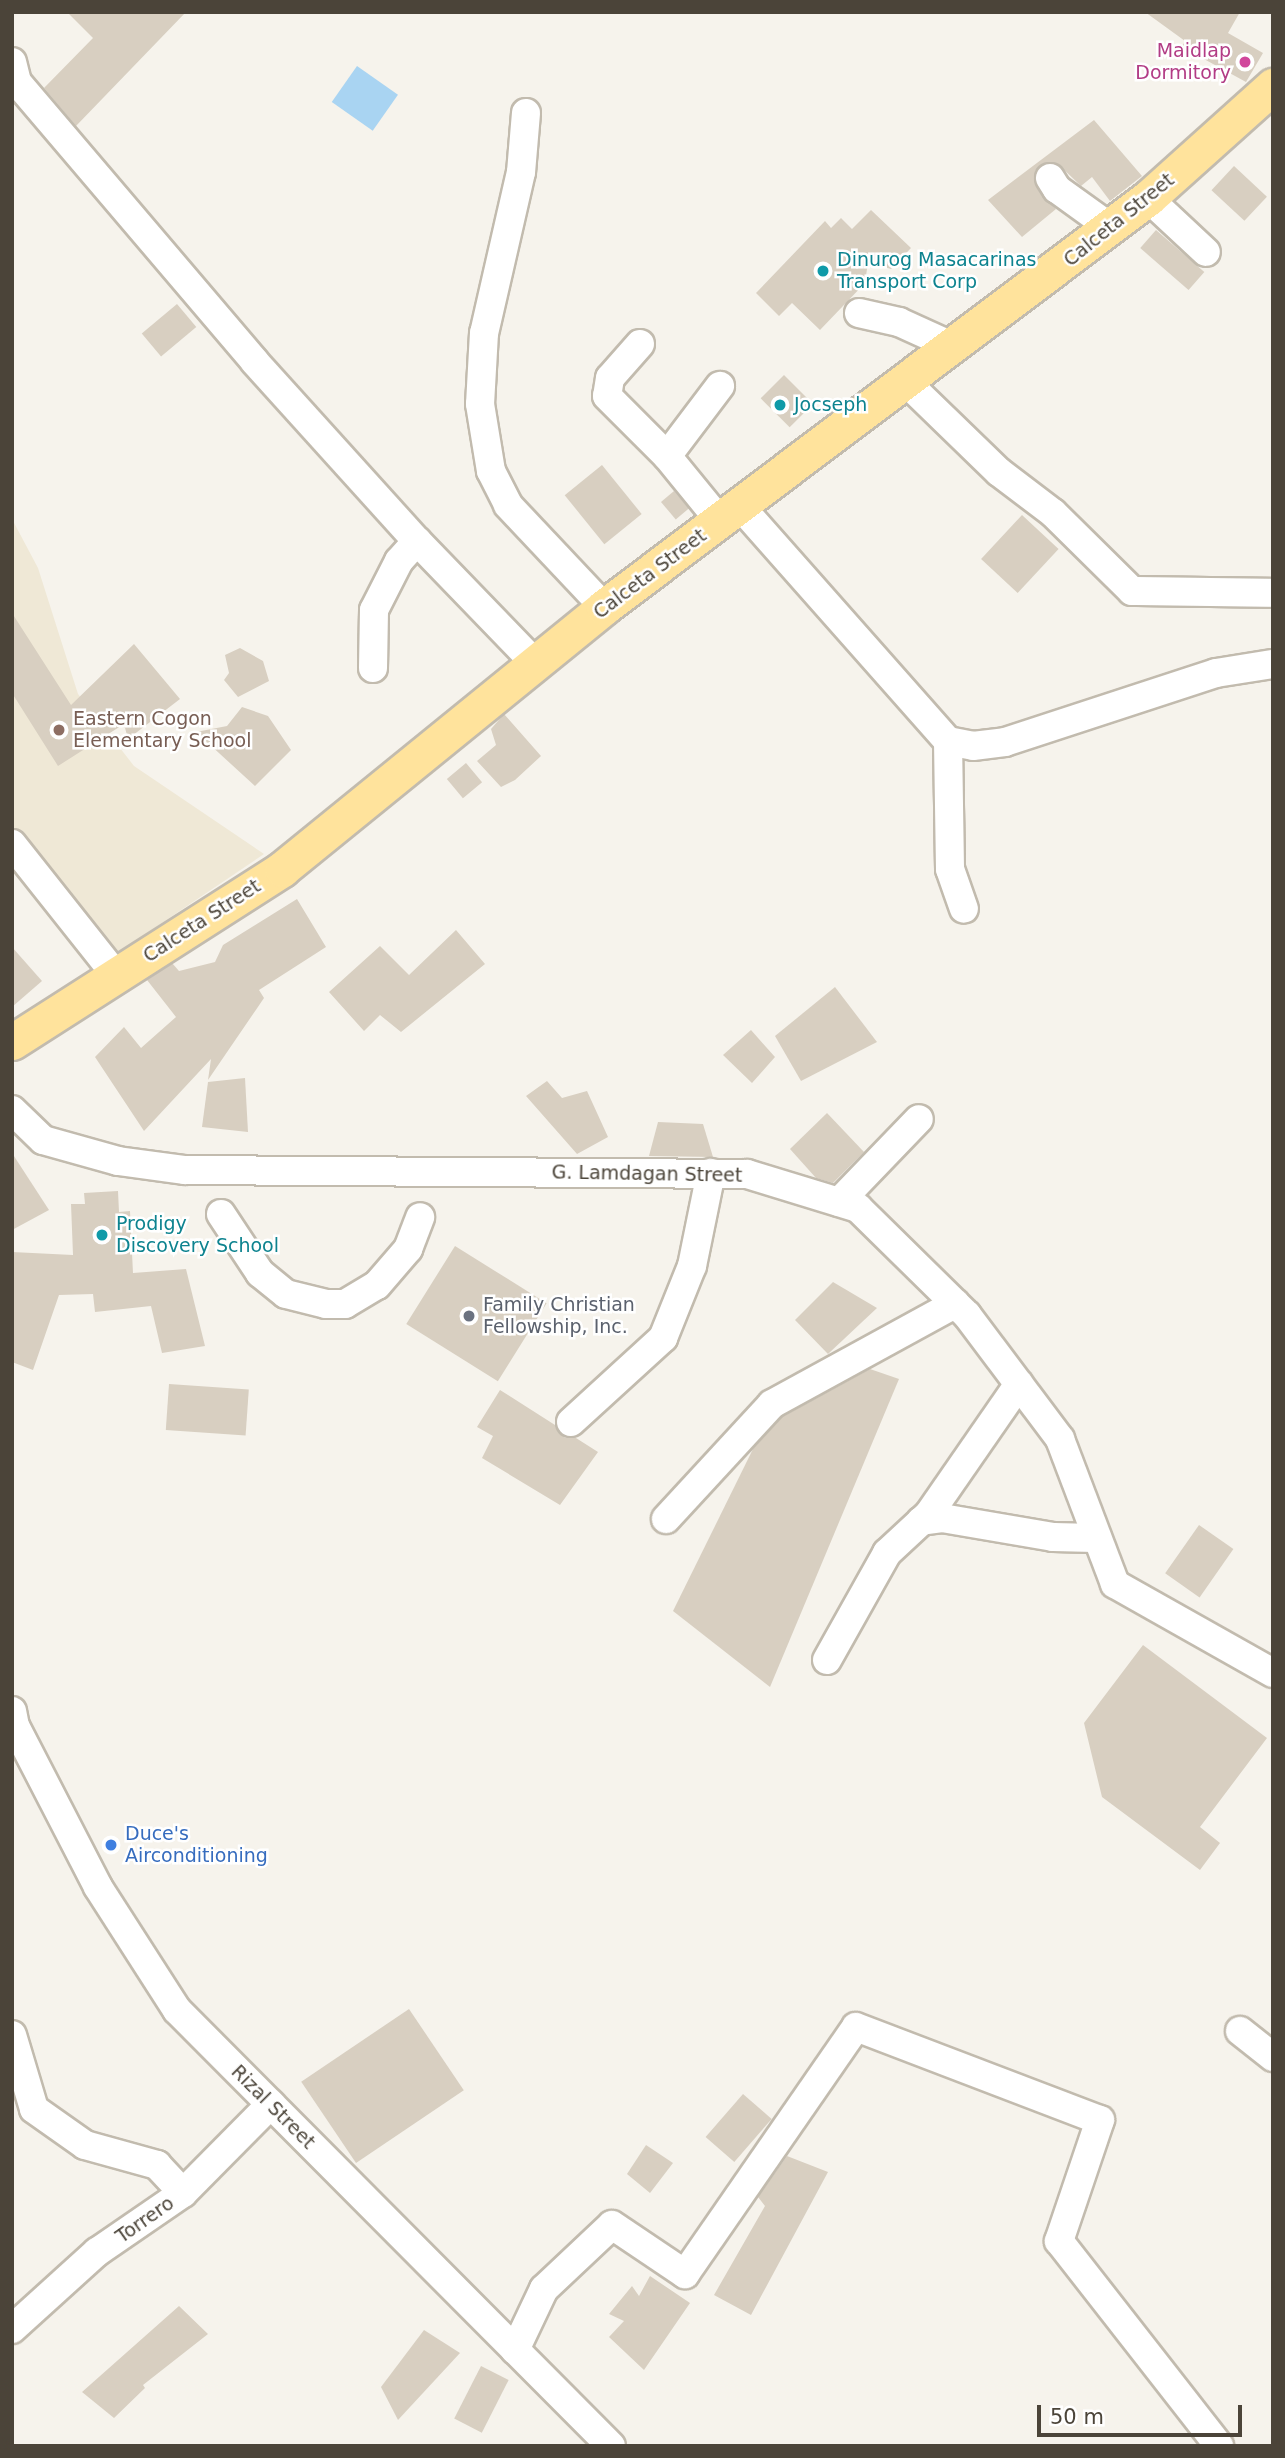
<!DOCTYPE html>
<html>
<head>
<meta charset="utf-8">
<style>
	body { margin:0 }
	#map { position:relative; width:1285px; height:2458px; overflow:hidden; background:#f6f3ec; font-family:"DejaVu Sans",sans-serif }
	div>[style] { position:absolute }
	.education>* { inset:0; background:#efe8d6 }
	.water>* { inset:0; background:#a9d4f2; transform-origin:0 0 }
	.building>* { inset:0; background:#d8cfc1; transform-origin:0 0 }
	.roads { filter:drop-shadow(2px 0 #c2bbae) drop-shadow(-2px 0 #c2bbae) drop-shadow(0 2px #c2bbae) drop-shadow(0 -2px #c2bbae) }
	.minor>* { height:28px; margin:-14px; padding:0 14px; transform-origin:14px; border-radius:14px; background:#fff }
	.major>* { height:35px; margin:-17.5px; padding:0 17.5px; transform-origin:17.5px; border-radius:17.5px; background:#ffe39c }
	.dots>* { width:19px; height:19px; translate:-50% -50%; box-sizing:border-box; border:4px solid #fff; border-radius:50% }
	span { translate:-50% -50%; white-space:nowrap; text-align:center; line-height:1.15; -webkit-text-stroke:5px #fff; paint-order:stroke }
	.hotel-label { font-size:19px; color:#b23c85 }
	.right { translate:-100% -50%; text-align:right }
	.street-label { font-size:19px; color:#4b4439 }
	.culture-label { font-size:19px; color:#0d838f }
	.left { translate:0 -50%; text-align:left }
	.education-label { font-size:19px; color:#785e54 }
	.worship-label { font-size:19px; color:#5b616d }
	.shop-label { font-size:19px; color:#366cbe }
	.frame { position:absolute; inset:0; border:14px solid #4b4439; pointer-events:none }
	.scale { position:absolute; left:1037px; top:2405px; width:205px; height:32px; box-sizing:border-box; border:4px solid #4b4439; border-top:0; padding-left:9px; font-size:21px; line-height:24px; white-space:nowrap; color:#4b4439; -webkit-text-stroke:5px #fff; paint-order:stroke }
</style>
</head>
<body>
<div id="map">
	<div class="education">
		<i style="clip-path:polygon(12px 519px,38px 568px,78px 694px,134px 766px,264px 854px,95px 968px,12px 865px)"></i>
	</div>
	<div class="water">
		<i style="left:357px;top:66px;width:50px;height:44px;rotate:35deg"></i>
	</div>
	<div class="building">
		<i style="clip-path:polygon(67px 12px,186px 12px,76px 126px,44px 88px,93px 38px)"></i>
		<i style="clip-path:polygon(1145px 12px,1240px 12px,1228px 33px,1263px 53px,1246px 82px,1182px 47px,1185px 41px)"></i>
		<i style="clip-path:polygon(1094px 120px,1142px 176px,1110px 201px,1092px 177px,1081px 186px,1058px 164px,1042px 164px,1035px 171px,1036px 186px,1056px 209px,1022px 237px,988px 200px)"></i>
		<i style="left:1234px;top:166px;width:45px;height:33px;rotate:43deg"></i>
		<i style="clip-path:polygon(871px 210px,911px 248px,891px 269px,868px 262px,865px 283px,820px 330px,792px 303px,779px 316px,756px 293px,825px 221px,831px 228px,841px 218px,852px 229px)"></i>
		<i style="left:1156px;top:230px;width:64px;height:24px;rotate:41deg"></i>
		<i style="left:177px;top:304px;width:30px;height:46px;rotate:50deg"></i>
		<i style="left:784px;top:375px;width:41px;height:33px;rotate:45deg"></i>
		<i style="left:602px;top:465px;width:63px;height:48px;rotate:51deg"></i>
		<i style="left:674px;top:491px;width:23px;height:17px;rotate:50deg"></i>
		<i style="left:1022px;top:515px;width:50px;height:60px;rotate:43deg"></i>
		<i style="clip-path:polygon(12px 613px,71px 705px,134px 644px,180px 699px,128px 739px,124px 724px,58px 766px,12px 693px)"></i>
		<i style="clip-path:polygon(240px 648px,263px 661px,269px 681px,238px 697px,224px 680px,229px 673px,225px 655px)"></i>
		<i style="clip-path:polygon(242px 707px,268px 716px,291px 750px,255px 786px,196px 732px,227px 726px)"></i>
		<i style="clip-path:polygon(504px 714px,541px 756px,515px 780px,501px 787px,477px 761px,496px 745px,491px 729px)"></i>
		<i style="left:466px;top:763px;width:25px;height:25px;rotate:50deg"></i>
		<i style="clip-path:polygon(297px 899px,326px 947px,259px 990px,264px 998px,208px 1080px,211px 1059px,144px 1131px,95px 1057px,124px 1027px,141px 1048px,176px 1017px,147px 980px,172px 963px,179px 971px,215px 962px,223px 945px)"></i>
		<i style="clip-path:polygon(456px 930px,485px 964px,401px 1032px,380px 1015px,364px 1031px,329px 992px,380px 946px,409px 975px)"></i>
		<i style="clip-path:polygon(12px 947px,42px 981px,12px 1007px)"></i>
		<i style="clip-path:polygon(835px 987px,877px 1042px,801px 1081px,775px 1036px)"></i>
		<i style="clip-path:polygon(751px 1030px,775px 1057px,752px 1083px,723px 1055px)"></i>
		<i style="clip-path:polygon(245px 1078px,248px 1132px,202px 1127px,208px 1082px)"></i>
		<i style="clip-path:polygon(547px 1081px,562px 1098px,587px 1091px,608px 1137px,577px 1154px,526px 1096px)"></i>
		<i style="clip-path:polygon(827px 1113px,864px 1152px,833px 1183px,816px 1178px,790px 1149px)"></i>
		<i style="clip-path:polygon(658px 1122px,703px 1124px,713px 1157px,649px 1156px)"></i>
		<i style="clip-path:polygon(12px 1153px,49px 1210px,12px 1230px)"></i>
		<i style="clip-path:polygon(118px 1191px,119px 1212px,130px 1211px,133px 1273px,186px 1269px,205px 1346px,162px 1353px,151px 1306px,95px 1312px,93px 1294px,59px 1295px,33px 1370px,12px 1362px,12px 1252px,73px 1255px,71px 1204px,85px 1204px,84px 1193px)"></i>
		<i style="left:455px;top:1246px;width:108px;height:92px;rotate:32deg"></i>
		<i style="clip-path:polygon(833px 1282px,877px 1308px,828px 1354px,795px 1320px)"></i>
		<i style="clip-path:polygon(870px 1369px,899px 1379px,770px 1687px,673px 1611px,753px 1449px,782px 1417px)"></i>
		<i style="left:169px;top:1384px;width:80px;height:46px;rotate:4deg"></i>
		<i style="clip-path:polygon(500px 1390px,555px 1425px,565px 1438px,576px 1438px,598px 1452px,560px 1505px,482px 1458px,493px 1436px,477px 1427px)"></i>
		<i style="left:1199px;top:1525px;width:42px;height:59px;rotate:35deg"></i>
		<i style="clip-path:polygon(1143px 1645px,1267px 1738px,1200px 1827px,1220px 1843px,1200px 1870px,1102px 1797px,1084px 1723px)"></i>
		<i style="left:409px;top:2009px;width:98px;height:130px;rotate:56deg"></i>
		<i style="left:743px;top:2094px;width:38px;height:57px;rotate:41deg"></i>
		<i style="clip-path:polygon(646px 2145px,673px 2163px,650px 2193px,627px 2174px)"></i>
		<i style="clip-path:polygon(787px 2156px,828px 2172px,751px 2315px,714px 2295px,765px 2206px,758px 2197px)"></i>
		<i style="clip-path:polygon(650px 2276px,690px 2303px,644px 2370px,609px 2337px,624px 2321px,609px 2314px,632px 2286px,639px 2296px)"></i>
		<i style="clip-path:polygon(179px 2306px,208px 2334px,143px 2385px,145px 2388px,114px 2418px,82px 2392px)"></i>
		<i style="clip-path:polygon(424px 2330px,460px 2353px,398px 2420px,381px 2387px)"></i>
		<i style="left:481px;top:2366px;width:31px;height:59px;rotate:27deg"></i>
	</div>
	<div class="roads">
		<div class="minor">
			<i style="left:12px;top:62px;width:21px;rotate:76deg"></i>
			<i style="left:17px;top:82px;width:367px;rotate:49.6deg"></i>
			<i style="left:255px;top:362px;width:241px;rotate:47.9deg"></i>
			<i style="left:417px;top:541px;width:170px;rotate:46deg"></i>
			<i style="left:526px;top:113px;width:59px;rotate:94.8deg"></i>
			<i style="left:521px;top:172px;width:165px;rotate:102.9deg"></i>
			<i style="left:484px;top:333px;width:71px;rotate:93.2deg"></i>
			<i style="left:480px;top:404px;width:68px;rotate:80.7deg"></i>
			<i style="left:491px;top:471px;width:38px;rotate:63deg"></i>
			<i style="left:508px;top:505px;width:140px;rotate:46.7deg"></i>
			<i style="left:1050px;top:178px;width:13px;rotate:58deg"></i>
			<i style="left:1057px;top:189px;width:67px;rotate:35.8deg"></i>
			<i style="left:1148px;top:198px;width:79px;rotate:43deg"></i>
			<i style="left:859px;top:313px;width:41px;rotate:12.7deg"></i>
			<i style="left:899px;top:322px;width:58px;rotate:24.4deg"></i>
			<i style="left:640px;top:344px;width:45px;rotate:131.4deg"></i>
			<i style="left:610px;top:378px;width:18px;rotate:99deg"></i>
			<i style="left:607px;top:396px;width:85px;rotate:45deg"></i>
			<i style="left:667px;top:456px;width:84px;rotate:50.8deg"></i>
			<i style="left:904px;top:380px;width:132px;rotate:44.1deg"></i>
			<i style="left:999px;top:472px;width:68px;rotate:37.2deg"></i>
			<i style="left:1053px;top:513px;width:111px;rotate:44.6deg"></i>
			<i style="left:1132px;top:591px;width:138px;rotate:0.8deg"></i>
			<i style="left:667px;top:456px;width:88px;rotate:-52.9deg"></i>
			<i style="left:740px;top:506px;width:314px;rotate:48.5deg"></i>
			<i style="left:948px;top:741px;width:25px;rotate:11deg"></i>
			<i style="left:973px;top:746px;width:32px;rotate:-7deg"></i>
			<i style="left:1005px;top:742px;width:222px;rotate:-18.1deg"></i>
			<i style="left:1216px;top:673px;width:58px;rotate:-9deg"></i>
			<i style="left:373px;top:668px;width:58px;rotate:-89deg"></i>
			<i style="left:374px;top:610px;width:55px;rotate:-63deg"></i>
			<i style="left:399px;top:561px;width:27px;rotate:-48deg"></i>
			<i style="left:948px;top:741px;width:128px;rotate:89.1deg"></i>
			<i style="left:950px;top:869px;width:42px;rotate:70.7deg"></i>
			<i style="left:12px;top:844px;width:167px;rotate:51.6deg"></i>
			<i style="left:12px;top:1110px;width:43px;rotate:44.1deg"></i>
			<i style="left:43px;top:1140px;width:78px;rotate:15.6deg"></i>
			<i style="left:118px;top:1161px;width:68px;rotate:7.7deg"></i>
			<i style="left:185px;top:1170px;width:562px;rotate:0.41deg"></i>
			<i style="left:747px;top:1174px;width:116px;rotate:17deg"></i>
			<i style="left:858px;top:1208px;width:153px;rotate:44.5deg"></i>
			<i style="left:967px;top:1315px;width:155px;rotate:53.1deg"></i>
			<i style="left:1060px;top:1439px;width:155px;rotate:69.2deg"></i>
			<i style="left:1115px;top:1584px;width:181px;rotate:29.4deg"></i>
			<i style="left:839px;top:1202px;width:115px;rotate:-46.1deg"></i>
			<i style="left:221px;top:1214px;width:71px;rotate:56.5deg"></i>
			<i style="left:260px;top:1273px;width:33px;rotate:39deg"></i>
			<i style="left:286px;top:1294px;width:41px;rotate:14deg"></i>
			<i style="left:326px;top:1304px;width:19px"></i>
			<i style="left:345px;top:1304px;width:37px;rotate:-31deg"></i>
			<i style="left:377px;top:1285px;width:48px;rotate:-49.3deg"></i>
			<i style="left:408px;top:1249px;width:34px;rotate:-69deg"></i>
			<i style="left:571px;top:1422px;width:125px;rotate:-42.4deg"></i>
			<i style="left:663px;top:1338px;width:78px;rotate:-68.1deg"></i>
			<i style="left:692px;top:1266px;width:95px;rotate:-78.5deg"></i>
			<i style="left:666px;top:1519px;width:156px;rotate:-47.3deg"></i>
			<i style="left:772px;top:1404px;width:209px;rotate:-28.7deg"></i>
			<i style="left:921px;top:1521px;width:21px;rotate:-8deg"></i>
			<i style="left:942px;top:1518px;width:113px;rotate:9.7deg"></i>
			<i style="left:1053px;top:1537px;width:42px;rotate:1.4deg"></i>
			<i style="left:827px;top:1660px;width:123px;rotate:-60.7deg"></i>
			<i style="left:887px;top:1553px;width:57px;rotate:-42.9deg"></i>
			<i style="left:929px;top:1514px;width:158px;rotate:-55.3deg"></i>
			<i style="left:12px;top:1711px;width:15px;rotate:79deg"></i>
			<i style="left:15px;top:1726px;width:181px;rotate:62.7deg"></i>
			<i style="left:98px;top:1887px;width:146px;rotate:57.3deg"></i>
			<i style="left:177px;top:2010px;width:615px;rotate:45.13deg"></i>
			<i style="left:1240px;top:2031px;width:42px;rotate:38.2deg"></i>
			<i style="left:12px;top:2035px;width:77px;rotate:73.4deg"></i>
			<i style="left:34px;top:2109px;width:62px;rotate:35.2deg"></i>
			<i style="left:85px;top:2145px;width:75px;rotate:15.5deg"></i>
			<i style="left:157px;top:2165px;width:38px;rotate:47deg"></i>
			<i style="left:12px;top:2329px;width:115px;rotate:-42.2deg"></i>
			<i style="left:97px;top:2252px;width:104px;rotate:-34.5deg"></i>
			<i style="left:183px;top:2193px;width:125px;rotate:-45.3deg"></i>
			<i style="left:515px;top:2350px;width:68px;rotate:-64.6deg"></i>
			<i style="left:544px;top:2289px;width:93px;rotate:-43.3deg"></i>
			<i style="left:612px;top:2225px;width:88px;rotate:33.9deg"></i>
			<i style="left:685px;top:2274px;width:300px;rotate:-55.3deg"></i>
			<i style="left:856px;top:2027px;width:261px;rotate:20.9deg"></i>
			<i style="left:1100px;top:2120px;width:128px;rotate:108.7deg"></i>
			<i style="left:1059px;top:2241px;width:260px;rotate:52deg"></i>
		</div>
		<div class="major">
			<i style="left:12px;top:1042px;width:321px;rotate:-32.6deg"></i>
			<i style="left:282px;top:869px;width:415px;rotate:-39.1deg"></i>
			<i style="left:604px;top:607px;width:681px;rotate:-36.94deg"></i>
			<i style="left:1148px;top:198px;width:168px;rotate:-41.9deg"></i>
		</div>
	</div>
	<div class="dots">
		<i style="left:1245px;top:62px;background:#d1479c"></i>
		<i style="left:823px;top:271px;background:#0f9aa8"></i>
		<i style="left:780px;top:405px;background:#0f9aa8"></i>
		<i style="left:59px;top:730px;background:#8d6e63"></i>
		<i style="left:102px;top:1235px;background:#0f9aa8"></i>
		<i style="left:469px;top:1316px;background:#6b7280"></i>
		<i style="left:111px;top:1845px;background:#3f7fe0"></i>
	</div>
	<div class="hotel-label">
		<span class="right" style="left:1231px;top:62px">Maidlap<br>Dormitory</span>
	</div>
	<div class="street-label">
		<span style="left:1119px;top:220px;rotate:-39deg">Calceta Street</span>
		<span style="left:650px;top:574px;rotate:-37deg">Calceta Street</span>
		<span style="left:202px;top:921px;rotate:-33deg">Calceta Street</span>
		<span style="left:647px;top:1174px;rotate:1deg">G. Lamdagan Street</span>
		<span style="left:273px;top:2107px;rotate:45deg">Rizal Street</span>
		<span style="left:145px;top:2220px;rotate:-35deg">Torrero</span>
	</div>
	<div class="culture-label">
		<span class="left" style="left:837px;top:271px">Dinurog Masacarinas<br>Transport Corp</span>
		<span class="left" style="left:794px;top:405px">Jocseph</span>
		<span class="left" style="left:116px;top:1235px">Prodigy<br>Discovery School</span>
	</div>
	<div class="education-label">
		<span class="left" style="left:73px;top:730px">Eastern Cogon<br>Elementary School</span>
	</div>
	<div class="worship-label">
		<span class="left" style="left:483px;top:1316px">Family Christian<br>Fellowship, Inc.</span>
	</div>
	<div class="shop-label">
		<span class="left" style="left:125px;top:1845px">Duce's<br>Airconditioning</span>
	</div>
	<div class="frame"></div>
	<div class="scale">50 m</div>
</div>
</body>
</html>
